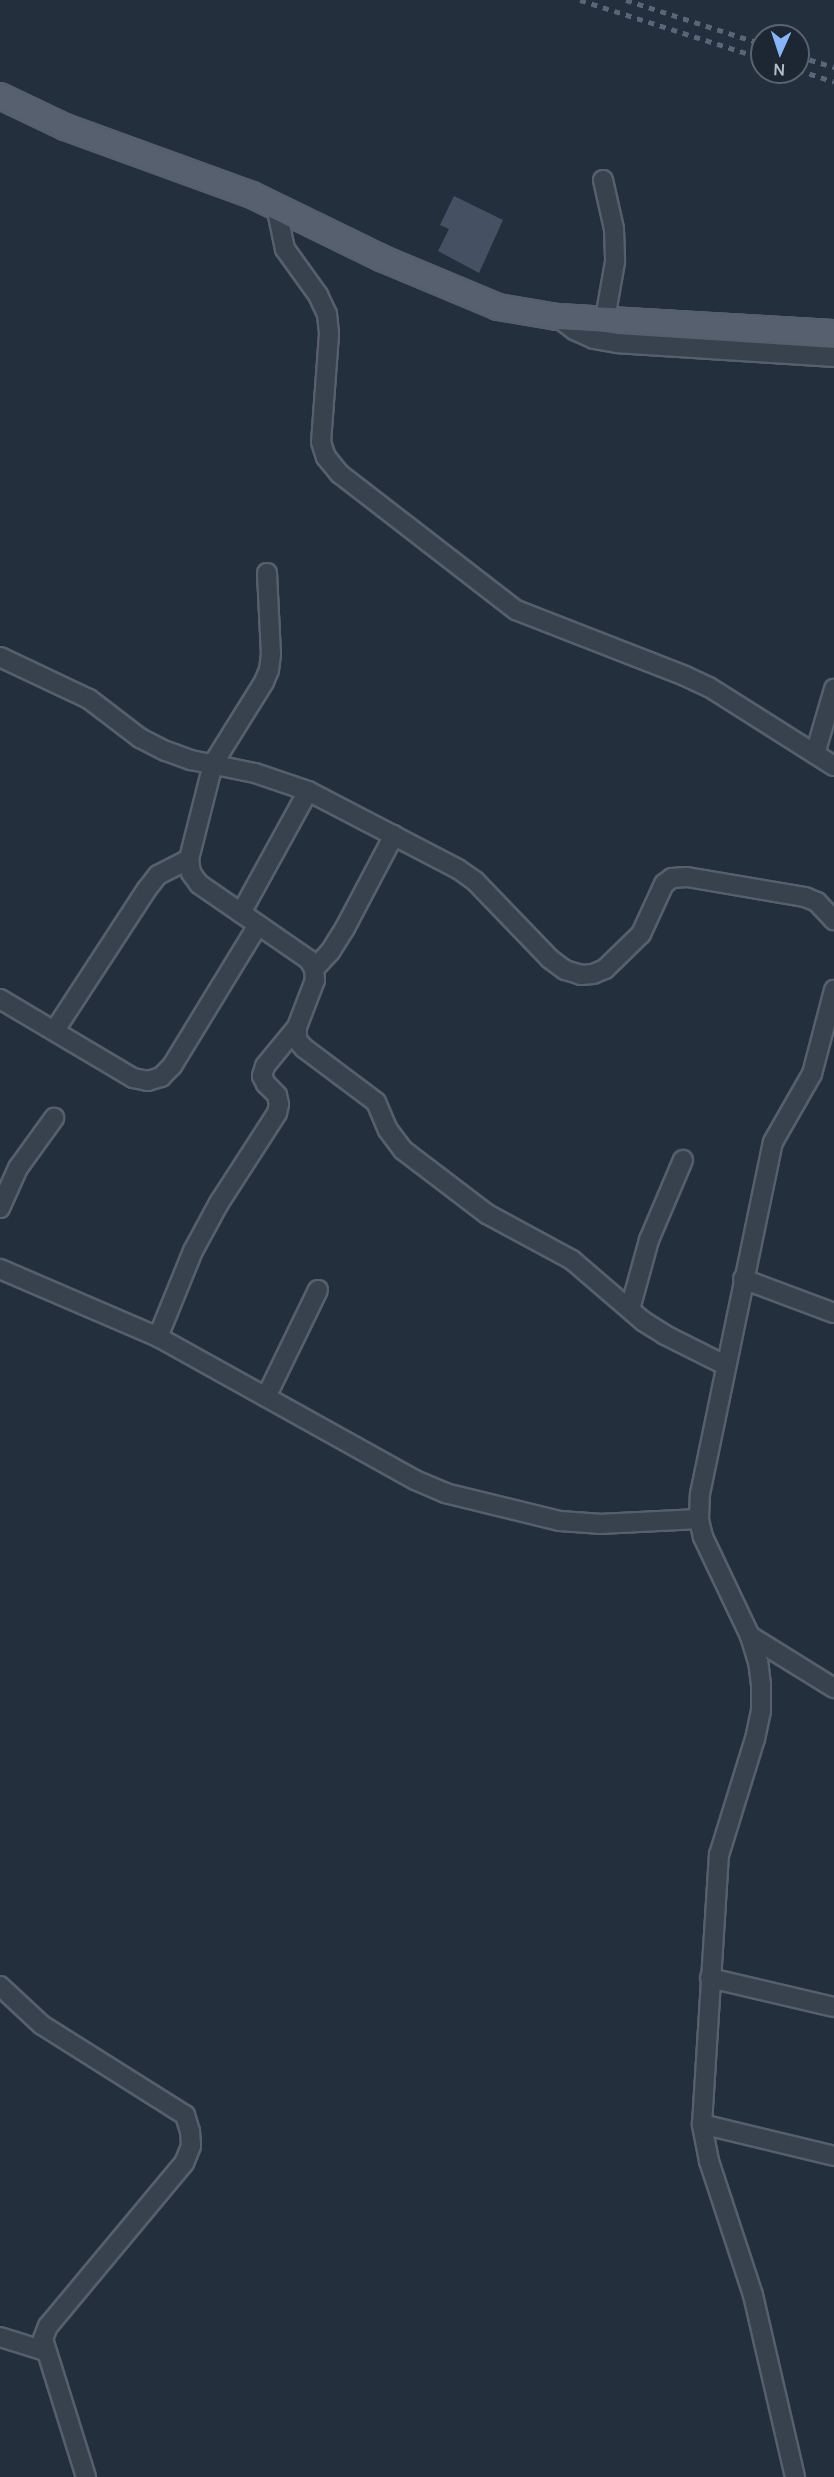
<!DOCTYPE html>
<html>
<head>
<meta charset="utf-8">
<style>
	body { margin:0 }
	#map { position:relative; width:834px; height:2477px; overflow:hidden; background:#242f3e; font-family:Manrope,sans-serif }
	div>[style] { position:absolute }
	.building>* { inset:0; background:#455162 }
	.roads { filter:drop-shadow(2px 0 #565f6c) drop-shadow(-2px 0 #565f6c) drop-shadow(0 2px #565f6c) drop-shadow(0 -2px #565f6c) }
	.minor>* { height:18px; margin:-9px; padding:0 9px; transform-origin:9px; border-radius:9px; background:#38414e }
	.major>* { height:24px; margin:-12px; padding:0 12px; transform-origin:12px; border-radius:12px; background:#56606e }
	.rail>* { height:4.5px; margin-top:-2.25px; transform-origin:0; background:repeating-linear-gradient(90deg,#5a6575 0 6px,transparent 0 12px) }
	span { translate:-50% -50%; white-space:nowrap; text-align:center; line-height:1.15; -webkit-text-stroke:4.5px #1d2633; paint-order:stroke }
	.north { position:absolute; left:750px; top:24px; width:60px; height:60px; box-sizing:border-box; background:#1d2633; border:2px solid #59626f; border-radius:50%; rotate:183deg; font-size:16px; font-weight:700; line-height:24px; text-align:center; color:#b4bcc9 }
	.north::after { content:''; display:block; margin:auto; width:21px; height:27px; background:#8ab4f8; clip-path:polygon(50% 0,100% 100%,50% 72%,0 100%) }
</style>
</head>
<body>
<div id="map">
	<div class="building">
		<i style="clip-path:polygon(454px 196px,503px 220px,479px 273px,438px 251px,449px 229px,440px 225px)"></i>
	</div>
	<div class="roads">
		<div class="minor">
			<i style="left:603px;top:180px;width:50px;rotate:77.3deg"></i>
			<i style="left:614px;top:229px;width:33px;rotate:88deg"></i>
			<i style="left:615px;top:262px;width:58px;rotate:100deg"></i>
			<i style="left:276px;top:206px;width:44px;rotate:78.2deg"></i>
			<i style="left:285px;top:249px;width:57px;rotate:54.3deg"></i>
			<i style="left:318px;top:295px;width:21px;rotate:65deg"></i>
			<i style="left:327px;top:314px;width:20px;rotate:84deg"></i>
			<i style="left:329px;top:334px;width:108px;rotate:94.2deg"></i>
			<i style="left:321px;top:442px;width:16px;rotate:72deg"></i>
			<i style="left:326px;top:457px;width:22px;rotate:51deg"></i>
			<i style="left:340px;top:474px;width:222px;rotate:37.7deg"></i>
			<i style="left:516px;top:610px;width:181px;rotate:21.3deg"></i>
			<i style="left:685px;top:676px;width:26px;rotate:25deg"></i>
			<i style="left:709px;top:687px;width:148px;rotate:32.3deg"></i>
			<i style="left:557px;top:317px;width:21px;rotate:37deg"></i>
			<i style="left:574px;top:330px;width:22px;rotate:24deg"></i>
			<i style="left:594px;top:339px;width:23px;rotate:10deg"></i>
			<i style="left:617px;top:343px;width:217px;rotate:3.7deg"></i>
			<i style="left:267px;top:573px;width:81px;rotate:87.2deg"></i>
			<i style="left:271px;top:654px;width:16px;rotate:97deg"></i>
			<i style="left:269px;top:670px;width:13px;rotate:113deg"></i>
			<i style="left:264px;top:682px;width:97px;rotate:121.9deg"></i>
			<i style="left:213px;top:764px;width:98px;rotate:104.2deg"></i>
			<i style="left:189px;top:859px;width:14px;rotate:82deg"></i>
			<i style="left:191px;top:873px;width:14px;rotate:54deg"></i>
			<i style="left:199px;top:884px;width:134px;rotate:34.6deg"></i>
			<i style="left:309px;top:960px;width:10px;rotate:61deg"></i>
			<i style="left:314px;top:969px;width:11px;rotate:85deg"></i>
			<i style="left:315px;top:980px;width:50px;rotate:111deg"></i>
			<i style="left:297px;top:1027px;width:13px;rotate:90deg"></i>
			<i style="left:297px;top:1040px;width:11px;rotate:49deg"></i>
			<i style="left:304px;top:1048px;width:90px;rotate:36.9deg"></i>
			<i style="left:376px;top:1102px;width:30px;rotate:67deg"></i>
			<i style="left:388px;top:1130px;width:25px;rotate:53deg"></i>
			<i style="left:403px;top:1150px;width:106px;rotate:37.3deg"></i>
			<i style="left:487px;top:1214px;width:97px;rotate:28.4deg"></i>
			<i style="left:572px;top:1260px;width:94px;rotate:40.7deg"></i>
			<i style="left:643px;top:1321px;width:26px;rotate:32deg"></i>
			<i style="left:665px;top:1335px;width:67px;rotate:26.6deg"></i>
			<i style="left:0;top:657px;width:98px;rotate:25.3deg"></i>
			<i style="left:89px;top:699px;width:64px;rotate:37.4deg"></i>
			<i style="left:140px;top:738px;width:29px;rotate:27deg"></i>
			<i style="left:166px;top:751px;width:27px;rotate:20deg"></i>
			<i style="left:191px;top:760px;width:65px;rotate:11.5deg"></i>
			<i style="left:255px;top:773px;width:56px;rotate:18.8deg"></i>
			<i style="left:308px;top:791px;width:169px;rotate:27.5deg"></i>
			<i style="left:458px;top:869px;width:21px;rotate:35deg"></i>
			<i style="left:475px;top:881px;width:108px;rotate:46.1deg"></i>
			<i style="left:550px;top:959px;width:19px;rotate:36deg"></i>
			<i style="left:565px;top:970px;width:17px;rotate:17deg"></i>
			<i style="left:581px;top:975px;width:12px;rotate:-5deg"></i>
			<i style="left:593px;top:974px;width:13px;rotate:-23deg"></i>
			<i style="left:605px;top:969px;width:50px;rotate:-44.2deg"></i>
			<i style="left:641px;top:934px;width:55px;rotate:-65.3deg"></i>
			<i style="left:664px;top:884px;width:10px;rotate:-37deg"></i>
			<i style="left:672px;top:878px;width:15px;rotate:-4deg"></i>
			<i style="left:687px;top:877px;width:120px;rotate:9.6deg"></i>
			<i style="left:805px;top:897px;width:13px;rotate:23deg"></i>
			<i style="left:817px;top:902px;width:25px;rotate:47deg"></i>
			<i style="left:815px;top:754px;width:68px;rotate:-73.7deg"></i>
			<i style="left:241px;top:913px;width:139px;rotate:-61.2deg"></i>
			<i style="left:314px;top:969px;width:23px;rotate:-47deg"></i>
			<i style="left:330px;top:952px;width:28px;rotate:-58deg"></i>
			<i style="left:345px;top:928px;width:105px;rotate:-62.2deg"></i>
			<i style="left:0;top:999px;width:155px;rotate:30.7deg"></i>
			<i style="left:133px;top:1078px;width:15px;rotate:11deg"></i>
			<i style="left:148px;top:1081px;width:14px;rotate:-17deg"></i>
			<i style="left:161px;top:1077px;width:16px;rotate:-45deg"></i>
			<i style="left:172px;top:1066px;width:165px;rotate:-58.6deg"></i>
			<i style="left:55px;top:1030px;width:168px;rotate:-56.9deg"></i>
			<i style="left:147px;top:889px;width:18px;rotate:-52deg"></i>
			<i style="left:158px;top:875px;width:35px;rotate:-27deg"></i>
			<i style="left:0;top:1208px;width:44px;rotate:-65.8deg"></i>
			<i style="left:18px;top:1168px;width:62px;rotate:-54.2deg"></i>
			<i style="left:0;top:1269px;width:172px;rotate:23.3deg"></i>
			<i style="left:158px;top:1337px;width:294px;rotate:29.1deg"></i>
			<i style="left:415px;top:1480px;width:33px;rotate:23deg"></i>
			<i style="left:445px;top:1493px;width:118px;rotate:13.7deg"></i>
			<i style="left:560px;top:1521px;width:39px;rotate:4deg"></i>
			<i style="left:599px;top:1524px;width:100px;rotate:-2.9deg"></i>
			<i style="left:743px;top:1279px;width:97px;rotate:20.5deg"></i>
			<i style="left:630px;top:1309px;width:72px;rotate:-74.6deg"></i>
			<i style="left:649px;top:1240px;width:87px;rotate:-67deg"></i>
			<i style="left:158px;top:1337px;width:93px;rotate:-67.9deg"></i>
			<i style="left:193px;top:1251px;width:55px;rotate:-61.6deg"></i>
			<i style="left:219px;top:1203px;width:107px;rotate:-57.2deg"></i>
			<i style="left:277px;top:1113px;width:9px;rotate:-77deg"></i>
			<i style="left:279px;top:1104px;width:9px;rotate:-103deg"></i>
			<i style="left:277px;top:1095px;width:16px;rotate:-135deg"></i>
			<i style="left:266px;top:1084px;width:9px;rotate:-117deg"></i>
			<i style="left:262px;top:1076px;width:10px;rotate:-73deg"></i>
			<i style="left:265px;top:1066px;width:50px;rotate:-50.6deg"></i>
			<i style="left:266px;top:1397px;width:119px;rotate:-64.1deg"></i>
			<i style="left:750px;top:1636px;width:99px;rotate:31.8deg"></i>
			<i style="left:710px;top:1978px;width:127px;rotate:13.2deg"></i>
			<i style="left:0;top:1986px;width:57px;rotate:42.9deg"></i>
			<i style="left:42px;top:2025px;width:169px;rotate:32.2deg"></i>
			<i style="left:185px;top:2115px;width:17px;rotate:73deg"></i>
			<i style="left:190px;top:2131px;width:15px;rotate:86deg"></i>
			<i style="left:191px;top:2146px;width:18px;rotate:112deg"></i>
			<i style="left:184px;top:2163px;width:212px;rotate:129.8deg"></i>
			<i style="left:48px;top:2326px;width:14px;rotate:111deg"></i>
			<i style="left:43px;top:2339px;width:145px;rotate:72.7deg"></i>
			<i style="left:702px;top:2124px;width:136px;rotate:13.6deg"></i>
			<i style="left:0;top:2337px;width:47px;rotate:17.3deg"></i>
			<i style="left:795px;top:2477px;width:187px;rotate:-103deg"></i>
			<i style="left:753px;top:2295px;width:141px;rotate:-108.2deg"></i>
			<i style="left:709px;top:2161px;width:38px;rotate:-101deg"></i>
			<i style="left:702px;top:2124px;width:270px;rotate:-86.4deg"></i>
			<i style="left:719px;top:1855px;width:121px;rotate:-72.8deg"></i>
			<i style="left:755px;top:1739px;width:29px;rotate:-78deg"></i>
			<i style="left:761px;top:1711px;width:26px;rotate:-90deg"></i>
			<i style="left:761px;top:1685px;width:23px;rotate:-97deg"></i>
			<i style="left:758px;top:1662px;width:27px;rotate:-107deg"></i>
			<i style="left:750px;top:1636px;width:110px;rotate:-115.4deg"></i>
			<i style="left:703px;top:1537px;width:18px;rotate:-103deg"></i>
			<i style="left:699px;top:1519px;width:25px;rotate:-88deg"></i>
			<i style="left:700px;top:1494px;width:359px;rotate:-78.3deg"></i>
			<i style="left:773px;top:1142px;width:78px;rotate:-60.2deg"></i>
			<i style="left:812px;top:1074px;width:87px;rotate:-75.3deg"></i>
		</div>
		<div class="major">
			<i style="left:0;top:96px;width:72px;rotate:25.5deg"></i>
			<i style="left:65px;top:127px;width:199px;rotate:20deg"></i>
			<i style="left:252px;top:195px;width:144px;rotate:26deg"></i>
			<i style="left:381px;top:258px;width:127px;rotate:22.7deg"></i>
			<i style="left:498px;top:307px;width:60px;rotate:9.6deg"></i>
			<i style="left:557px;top:317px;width:277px;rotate:3.3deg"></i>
		</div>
	</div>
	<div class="rail">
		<i style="left:580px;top:0;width:191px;rotate:17.7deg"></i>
		<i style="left:626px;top:0;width:143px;rotate:17.9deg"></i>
		<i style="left:798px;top:56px;width:38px;rotate:17deg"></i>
		<i style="left:798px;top:70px;width:38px;rotate:18deg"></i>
	</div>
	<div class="north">N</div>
</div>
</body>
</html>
